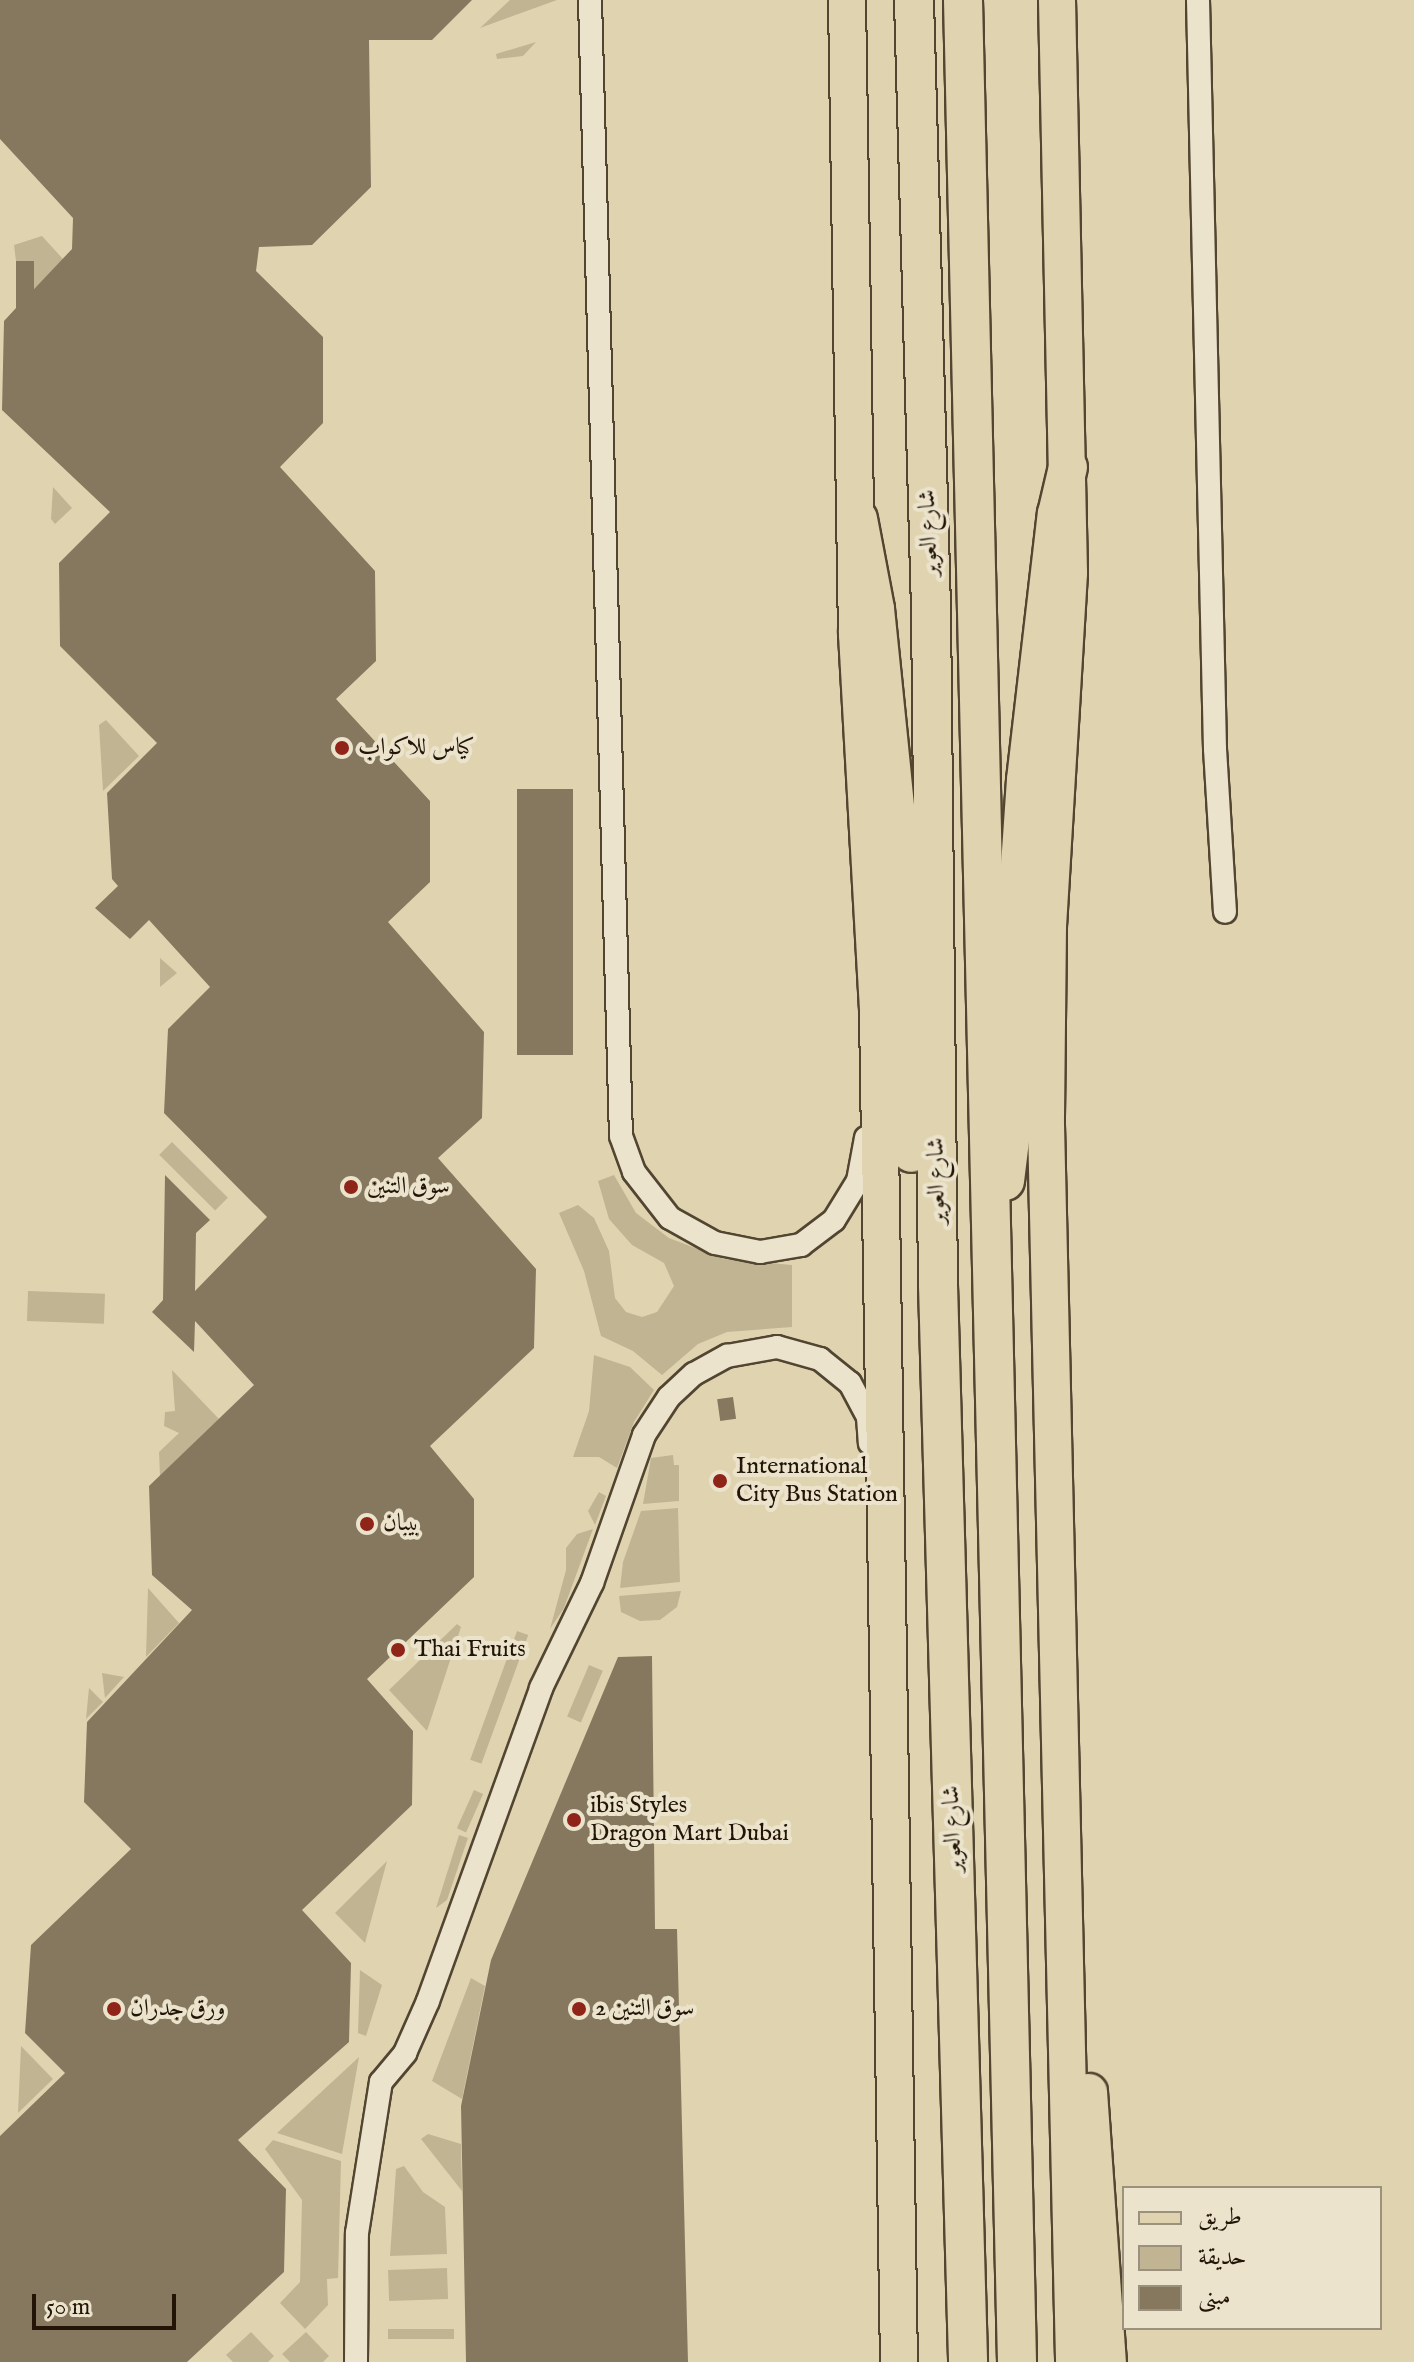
<!DOCTYPE html>
<html>
<head>
<meta charset="utf-8">
<style>
	body { margin:0 }
	#map { position:relative; width:1414px; height:2362px; overflow:hidden; background:#e0d4b0; font-family:"IM FELL English",Amiri,serif }
	div>[style] { position:absolute }
	.green>* { inset:0; background:#c0b493; transform-origin:0 0 }
	.building>* { inset:0; background:#85785f; transform-origin:0 0 }
	.roads { filter:drop-shadow(2px 0 #524531) drop-shadow(-2px 0 #524531) drop-shadow(0 2px #524531) drop-shadow(0 -2px #524531) }
	.minor>* { height:22px; margin:-11px; padding:0 11px; transform-origin:11px; border-radius:11px; background:#ebe3cc }
	.primary>* { height:36px; margin:-18px; padding:0 18px; transform-origin:18px; border-radius:18px; background:#e0d4b0 }
	.trunk>* { height:38px; margin:-19px; padding:0 19px; transform-origin:19px; border-radius:19px; background:#e0d4b0 }
	.dots>* { width:22px; height:22px; translate:-50% -50%; box-sizing:border-box; border:4px solid #ebe3cc; border-radius:50% }
	span { translate:-50% -50%; white-space:nowrap; text-align:center; line-height:1.15; -webkit-text-stroke:8px #ebe3cc; paint-order:stroke }
	.street-label { font-size:24px; color:#221507 }
	.poi-label { font-size:24px; color:#221507 }
	.left { translate:0 -50%; text-align:left }
	.legend { position:absolute; left:1122px; top:2186px; width:260px; height:144px; box-sizing:border-box; background:#ebe3cc; border:2px solid #9b917d; margin:0; padding:10px 14px; list-style:none; font-size:24px; color:#221507 }
	.legend li { display:flex; align-items:center; gap:16px; height:40px }
	.legend b { width:40px; border:2px solid #9b917d }
	.scale { position:absolute; left:32px; top:2294px; width:144px; height:36px; box-sizing:border-box; border:4px solid #221507; border-top:0; padding-left:10px; font-size:24px; line-height:28px; white-space:nowrap; color:#221507; -webkit-text-stroke:6px #ebe3cc; paint-order:stroke }
</style>
</head>
<body>
<div id="map">
	<div class="green">
		<i style="clip-path:polygon(510px 0,557px 0,480px 28px)"></i>
		<i style="clip-path:polygon(536px 42px,523px 56px,497px 59px,496px 54px)"></i>
		<i style="clip-path:polygon(42px 236px,63px 259px,25px 298px,22px 269px,34px 270px,34px 262px,16px 261px,14px 245px)"></i>
		<i style="clip-path:polygon(53px 487px,72px 508px,55px 524px,51px 519px)"></i>
		<i style="clip-path:polygon(106px 720px,139px 756px,103px 791px,99px 725px)"></i>
		<i style="clip-path:polygon(160px 958px,177px 973px,160px 987px)"></i>
		<i style="left:172px;top:1142px;width:79px;height:18px;rotate:45deg"></i>
		<i style="clip-path:polygon(614px 1175px,636px 1213px,669px 1238px,724px 1259px,792px 1265px,792px 1327px,727px 1332px,698px 1344px,662px 1375px,633px 1351px,601px 1336px,584px 1271px,559px 1213px,578px 1205px,594px 1218px,609px 1251px,615px 1298px,626px 1312px,642px 1317px,657px 1312px,674px 1286px,664px 1263px,632px 1245px,609px 1219px,598px 1181px)"></i>
		<i style="left:28px;top:1291px;width:77px;height:30px;rotate:2deg"></i>
		<i style="clip-path:polygon(594px 1355px,630px 1367px,654px 1390px,634px 1422px,617px 1468px,599px 1457px,573px 1457px,589px 1411px)"></i>
		<i style="clip-path:polygon(172px 1370px,219px 1419px,160px 1476px,159px 1452px,179px 1433px,164px 1426px,165px 1412px,175px 1411px)"></i>
		<i style="clip-path:polygon(673px 1455px,674px 1465px,679px 1465px,679px 1501px,643px 1504px,651px 1458px)"></i>
		<i style="clip-path:polygon(599px 1492px,606px 1496px,595px 1525px,588px 1511px)"></i>
		<i style="clip-path:polygon(678px 1508px,680px 1582px,620px 1588px,623px 1562px,641px 1511px)"></i>
		<i style="clip-path:polygon(593px 1529px,564px 1608px,550px 1629px,566px 1570px,566px 1548px,577px 1534px)"></i>
		<i style="clip-path:polygon(148px 1588px,179px 1623px,146px 1657px)"></i>
		<i style="clip-path:polygon(681px 1591px,677px 1607px,660px 1620px,640px 1621px,621px 1612px,619px 1596px)"></i>
		<i style="clip-path:polygon(457px 1624px,461px 1627px,427px 1731px,389px 1690px)"></i>
		<i style="left:517px;top:1631px;width:12px;height:137px;rotate:20deg"></i>
		<i style="left:589px;top:1665px;width:15px;height:56px;rotate:23deg"></i>
		<i style="clip-path:polygon(102px 1673px,124px 1677px,105px 1698px)"></i>
		<i style="clip-path:polygon(89px 1688px,103px 1702px,86px 1719px)"></i>
		<i style="left:474px;top:1790px;width:10px;height:42px;rotate:24deg"></i>
		<i style="clip-path:polygon(459px 1835px,468px 1838px,447px 1900px,436px 1908px)"></i>
		<i style="clip-path:polygon(387px 1861px,365px 1943px,335px 1913px)"></i>
		<i style="clip-path:polygon(360px 1970px,382px 1985px,366px 2036px,358px 2033px)"></i>
		<i style="clip-path:polygon(471px 1978px,485px 1986px,462px 2099px,432px 2081px)"></i>
		<i style="clip-path:polygon(21px 2046px,53px 2079px,18px 2113px)"></i>
		<i style="clip-path:polygon(359px 2057px,342px 2154px,277px 2133px)"></i>
		<i style="clip-path:polygon(428px 2134px,461px 2144px,462px 2191px,421px 2139px)"></i>
		<i style="clip-path:polygon(273px 2140px,341px 2161px,338px 2278px,327px 2279px,328px 2305px,305px 2329px,280px 2303px,300px 2282px,302px 2200px,265px 2149px)"></i>
		<i style="clip-path:polygon(404px 2166px,423px 2192px,445px 2207px,447px 2254px,390px 2256px,396px 2169px)"></i>
		<i style="left:447px;top:2268px;width:31px;height:59px;rotate:88deg"></i>
		<i style="left:454px;top:2329px;width:10px;height:66px;rotate:90deg"></i>
		<i style="clip-path:polygon(251px 2332px,274px 2356px,268px 2362px,233px 2362px,226px 2355px)"></i>
		<i style="clip-path:polygon(306px 2332px,329px 2356px,323px 2362px,290px 2362px,282px 2354px)"></i>
	</div>
	<div class="building">
		<i style="clip-path:polygon(0 0,472px 0,432px 40px,369px 40px,371px 187px,312px 245px,259px 247px,256px 271px,323px 337px,323px 423px,280px 467px,375px 571px,376px 661px,336px 699px,430px 801px,430px 882px,388px 922px,484px 1032px,482px 1118px,438px 1158px,536px 1269px,534px 1348px,430px 1446px,474px 1499px,474px 1577px,367px 1679px,413px 1731px,412px 1805px,302px 1910px,351px 1963px,349px 2042px,238px 2140px,286px 2189px,284px 2272px,187px 2362px,0 2362px,0 2136px,65px 2073px,25px 2033px,31px 1945px,131px 1849px,84px 1802px,87px 1722px,192px 1610px,152px 1575px,149px 1486px,254px 1385px,195px 1321px,194px 1352px,152px 1312px,163px 1300px,165px 1175px,210px 1220px,196px 1233px,195px 1291px,267px 1217px,164px 1113px,168px 1029px,210px 987px,149px 920px,130px 939px,95px 908px,118px 886px,112px 879px,107px 793px,157px 743px,60px 646px,59px 563px,110px 512px,2px 410px,4px 321px,16px 308px,16px 261px,34px 261px,34px 289px,72px 249px,73px 218px,0 139px)"></i>
		<i style="left:517px;top:789px;width:56px;height:266px"></i>
		<i style="left:733px;top:1397px;width:22px;height:16px;rotate:82deg"></i>
		<i style="clip-path:polygon(652px 1656px,655px 1929px,677px 1929px,688px 2362px,466px 2362px,461px 2106px,491px 1960px,618px 1657px)"></i>
	</div>
	<div class="roads">
		<div class="minor">
			<i style="left:590px;top:0;width:1136px;rotate:88.44deg"></i>
			<i style="left:621px;top:1136px;width:38px;rotate:70deg"></i>
			<i style="left:634px;top:1172px;width:58px;rotate:52deg"></i>
			<i style="left:670px;top:1218px;width:51px;rotate:29.1deg"></i>
			<i style="left:715px;top:1243px;width:46px;rotate:11.3deg"></i>
			<i style="left:760px;top:1252px;width:42px;rotate:-9.7deg"></i>
			<i style="left:801px;top:1245px;width:41px;rotate:-37.1deg"></i>
			<i style="left:834px;top:1220px;width:46px;rotate:-58.4deg"></i>
			<i style="left:858px;top:1181px;width:44px;rotate:-79.5deg"></i>
			<i style="left:1198px;top:0;width:749px;rotate:88.7deg"></i>
			<i style="left:1215px;top:749px;width:163px;rotate:86.5deg"></i>
			<i style="left:356px;top:2362px;width:129px;rotate:-89.6deg"></i>
			<i style="left:357px;top:2233px;width:153px;rotate:-81deg"></i>
			<i style="left:381px;top:2082px;width:38px;rotate:-50deg"></i>
			<i style="left:405px;top:2053px;width:57px;rotate:-66.1deg"></i>
			<i style="left:428px;top:2001px;width:333px;rotate:-70.1deg"></i>
			<i style="left:541px;top:1688px;width:117px;rotate:-64.1deg"></i>
			<i style="left:592px;top:1583px;width:157px;rotate:-70.6deg"></i>
			<i style="left:644px;top:1435px;width:45px;rotate:-56.7deg"></i>
			<i style="left:669px;top:1397px;width:34px;rotate:-43deg"></i>
			<i style="left:694px;top:1374px;width:38px;rotate:-29deg"></i>
			<i style="left:727px;top:1356px;width:51px;rotate:-10.2deg"></i>
			<i style="left:777px;top:1347px;width:45px;rotate:15.6deg"></i>
			<i style="left:820px;top:1359px;width:38px;rotate:39deg"></i>
			<i style="left:850px;top:1383px;width:38px;rotate:62deg"></i>
			<i style="left:868px;top:1417px;width:26px;rotate:86deg"></i>
		</div>
		<div class="primary">
			<i style="left:847px;top:0;width:634px;rotate:89.1deg"></i>
			<i style="left:857px;top:634px;width:380px;rotate:86.8deg"></i>
			<i style="left:878px;top:1013px;width:1349px;rotate:89.11deg"></i>
			<i style="left:1057px;top:0;width:573px;rotate:88.8deg"></i>
			<i style="left:1069px;top:573px;width:354px;rotate:93.4deg"></i>
			<i style="left:1048px;top:926px;width:199px;rotate:90.6deg"></i>
			<i style="left:1046px;top:1125px;width:1237px;rotate:88.7deg"></i>
			<i style="left:1089px;top:2092px;width:271px;rotate:86deg"></i>
		</div>
		<div class="trunk">
			<i style="left:914px;top:0;width:608px;rotate:88.4deg"></i>
			<i style="left:931px;top:608px;width:677px;rotate:89.41deg"></i>
			<i style="left:938px;top:1285px;width:1077px;rotate:88.4deg"></i>
			<i style="left:963px;top:0;width:2363px;rotate:88.69deg"></i>
			<i style="left:858px;top:519px;width:92px;rotate:79.3deg"></i>
			<i style="left:875px;top:609px;width:229px;rotate:84.2deg"></i>
			<i style="left:898px;top:837px;width:316px;rotate:87.6deg"></i>
			<i style="left:1005px;top:1181px;width:90px;rotate:-83deg"></i>
			<i style="left:1016px;top:1092px;width:169px;rotate:-90deg"></i>
			<i style="left:1016px;top:923px;width:143px;rotate:-86deg"></i>
			<i style="left:1026px;top:780px;width:268px;rotate:-83.4deg"></i>
			<i style="left:1057px;top:514px;width:48px;rotate:-76.8deg"></i>
		</div>
	</div>
	<div class="dots">
		<i style="left:342px;top:748px;background:#8f2418"></i>
		<i style="left:351px;top:1187px;background:#8f2418"></i>
		<i style="left:720px;top:1481px;background:#8f2418"></i>
		<i style="left:367px;top:1524px;background:#8f2418"></i>
		<i style="left:398px;top:1650px;background:#8f2418"></i>
		<i style="left:574px;top:1820px;background:#8f2418"></i>
		<i style="left:114px;top:2009px;background:#8f2418"></i>
		<i style="left:579px;top:2009px;background:#8f2418"></i>
	</div>
	<div class="street-label">
		<span style="left:929px;top:533px;rotate:-92deg">شارع العوير</span>
		<span style="left:937px;top:1181px;rotate:-91deg">شارع العوير</span>
		<span style="left:953px;top:1829px;rotate:-92deg">شارع العوير</span>
	</div>
	<div class="poi-label">
		<span class="left" style="left:358px;top:748px">كياس للاكواب</span>
		<span class="left" style="left:367px;top:1187px">سوق التنين</span>
		<span class="left" style="left:736px;top:1481px">International<br>City Bus Station</span>
		<span class="left" style="left:383px;top:1524px">بيبان</span>
		<span class="left" style="left:414px;top:1650px">Thai Fruits</span>
		<span class="left" style="left:590px;top:1820px">ibis Styles<br>Dragon Mart Dubai</span>
		<span class="left" style="left:130px;top:2009px">ورق جدران</span>
		<span class="left" style="left:595px;top:2009px">سوق التنين 2</span>
	</div>
	<ul class="legend">
	<li><b style="height:10px;background:#e0d4b0"></b>طريق</li>
	<li><b style="height:22px;background:#c0b493"></b>حديقة</li>
	<li><b style="height:22px;background:#85785f"></b>مبنى</li>
	</ul>
	<div class="scale">50 m</div>
</div>
</body>
</html>
